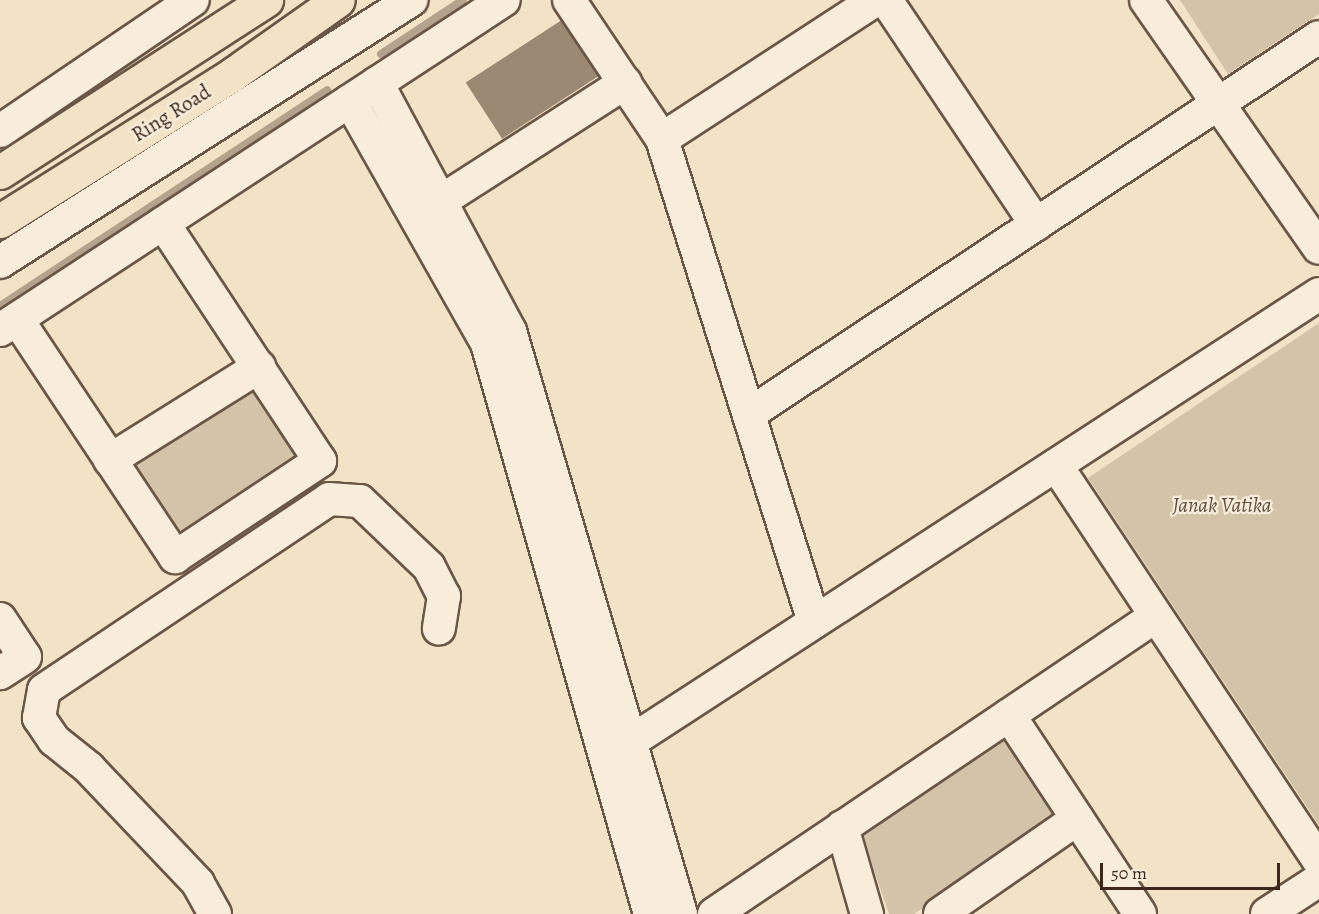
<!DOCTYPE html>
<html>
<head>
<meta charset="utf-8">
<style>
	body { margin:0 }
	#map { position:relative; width:1319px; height:914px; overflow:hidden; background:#f2e3c6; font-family:Alegreya,serif }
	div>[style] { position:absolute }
	.green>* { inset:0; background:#d3c3a9; transform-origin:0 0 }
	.stream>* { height:8px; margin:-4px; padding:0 4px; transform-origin:4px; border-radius:4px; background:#b4a38c }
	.building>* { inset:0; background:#9b8974; transform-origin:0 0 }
	.roads { filter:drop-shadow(2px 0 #6a5646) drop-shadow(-2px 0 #6a5646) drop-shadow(0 2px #6a5646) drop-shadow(0 -2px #6a5646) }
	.minor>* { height:32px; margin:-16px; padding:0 16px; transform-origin:16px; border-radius:16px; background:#f7edda }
	.highway>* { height:33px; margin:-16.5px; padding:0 16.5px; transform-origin:16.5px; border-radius:16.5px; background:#f2e3c6 }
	span { translate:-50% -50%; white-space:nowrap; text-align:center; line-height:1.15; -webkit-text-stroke:4.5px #f7edda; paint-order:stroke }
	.street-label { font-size:21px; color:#3d271b }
	.park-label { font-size:21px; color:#624e3e; font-style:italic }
	.scale { position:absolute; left:1100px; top:863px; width:180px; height:27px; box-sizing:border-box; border:3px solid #3d271b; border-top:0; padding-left:8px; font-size:18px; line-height:21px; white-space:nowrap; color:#3d271b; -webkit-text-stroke:4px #f7edda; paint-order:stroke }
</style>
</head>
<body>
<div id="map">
	<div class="green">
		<i style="clip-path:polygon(1180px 0,1319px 0,1319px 14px,1228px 74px)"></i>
		<i style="clip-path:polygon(1319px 323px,1319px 825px,1088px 478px)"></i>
		<i style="left:257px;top:386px;width:87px;height:146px;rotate:57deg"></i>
		<i style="clip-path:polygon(1005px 736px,1059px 815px,914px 914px,889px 914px,862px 835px)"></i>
	</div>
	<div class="stream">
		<i style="left:381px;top:54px;width:98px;rotate:-33.4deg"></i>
		<i style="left:0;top:306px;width:392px;rotate:-33.4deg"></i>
	</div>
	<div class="building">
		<i style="left:568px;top:16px;width:67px;height:122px;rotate:57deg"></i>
	</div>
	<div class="roads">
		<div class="minor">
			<i style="left:569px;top:0;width:167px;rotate:56.2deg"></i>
			<i style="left:662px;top:139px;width:506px;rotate:72.53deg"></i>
			<i style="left:886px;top:0;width:270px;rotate:56.2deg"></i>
			<i style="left:1146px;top:0;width:302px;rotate:55.1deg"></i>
			<i style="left:377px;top:83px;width:281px;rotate:61.8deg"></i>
			<i style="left:510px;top:331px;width:608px;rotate:73.65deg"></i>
			<i style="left:350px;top:101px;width:278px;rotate:60.5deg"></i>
			<i style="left:487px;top:343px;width:594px;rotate:74.07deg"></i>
			<i style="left:0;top:131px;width:233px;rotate:-34.2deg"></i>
			<i style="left:662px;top:139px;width:254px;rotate:-33.1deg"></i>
			<i style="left:441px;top:201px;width:219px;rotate:-32.7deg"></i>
			<i style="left:0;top:262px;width:488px;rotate:-32.5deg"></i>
			<i style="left:17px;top:319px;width:286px;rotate:56.4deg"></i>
			<i style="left:175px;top:557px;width:174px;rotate:-33.5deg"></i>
			<i style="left:320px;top:461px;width:285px;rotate:-123.4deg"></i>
			<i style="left:0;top:330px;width:602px;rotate:-33.22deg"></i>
			<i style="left:749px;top:414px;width:683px;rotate:-33.48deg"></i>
			<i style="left:110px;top:460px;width:176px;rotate:-32deg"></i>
			<i style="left:1056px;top:465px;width:475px;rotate:56.4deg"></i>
			<i style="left:0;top:619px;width:45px;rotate:56.7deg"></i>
			<i style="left:25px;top:657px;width:30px;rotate:147deg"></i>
			<i style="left:1009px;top:715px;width:238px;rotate:56.6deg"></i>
			<i style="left:613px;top:753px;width:842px;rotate:-33.03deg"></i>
			<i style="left:842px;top:827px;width:91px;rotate:74deg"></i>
			<i style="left:215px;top:914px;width:35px;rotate:-119deg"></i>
			<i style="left:198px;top:883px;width:158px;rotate:-133.5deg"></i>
			<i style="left:89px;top:768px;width:45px;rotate:-141.3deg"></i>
			<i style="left:54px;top:740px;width:27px;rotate:-124deg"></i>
			<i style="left:39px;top:718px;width:28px;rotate:-80deg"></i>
			<i style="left:44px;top:690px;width:343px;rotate:-33.8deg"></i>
			<i style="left:329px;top:499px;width:31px;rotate:4deg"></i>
			<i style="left:360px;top:501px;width:95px;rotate:43.7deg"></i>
			<i style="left:429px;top:567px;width:33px;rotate:63deg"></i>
			<i style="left:444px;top:596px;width:33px;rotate:99deg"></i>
			<i style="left:714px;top:914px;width:533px;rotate:-33.99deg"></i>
			<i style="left:940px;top:914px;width:167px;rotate:-34.7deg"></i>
			<i style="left:1267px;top:914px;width:62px;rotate:-33.2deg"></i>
		</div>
		<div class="highway">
			<i style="left:0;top:172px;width:317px;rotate:-32.9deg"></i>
			<i style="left:0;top:221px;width:275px;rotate:-32.2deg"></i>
			<i style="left:233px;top:74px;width:128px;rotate:-35.2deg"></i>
		</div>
	</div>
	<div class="street-label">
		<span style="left:171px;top:113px;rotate:-32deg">Ring Road</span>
	</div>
	<div class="park-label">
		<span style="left:1222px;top:505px">Janak Vatika</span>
	</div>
	<div class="scale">50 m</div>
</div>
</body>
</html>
